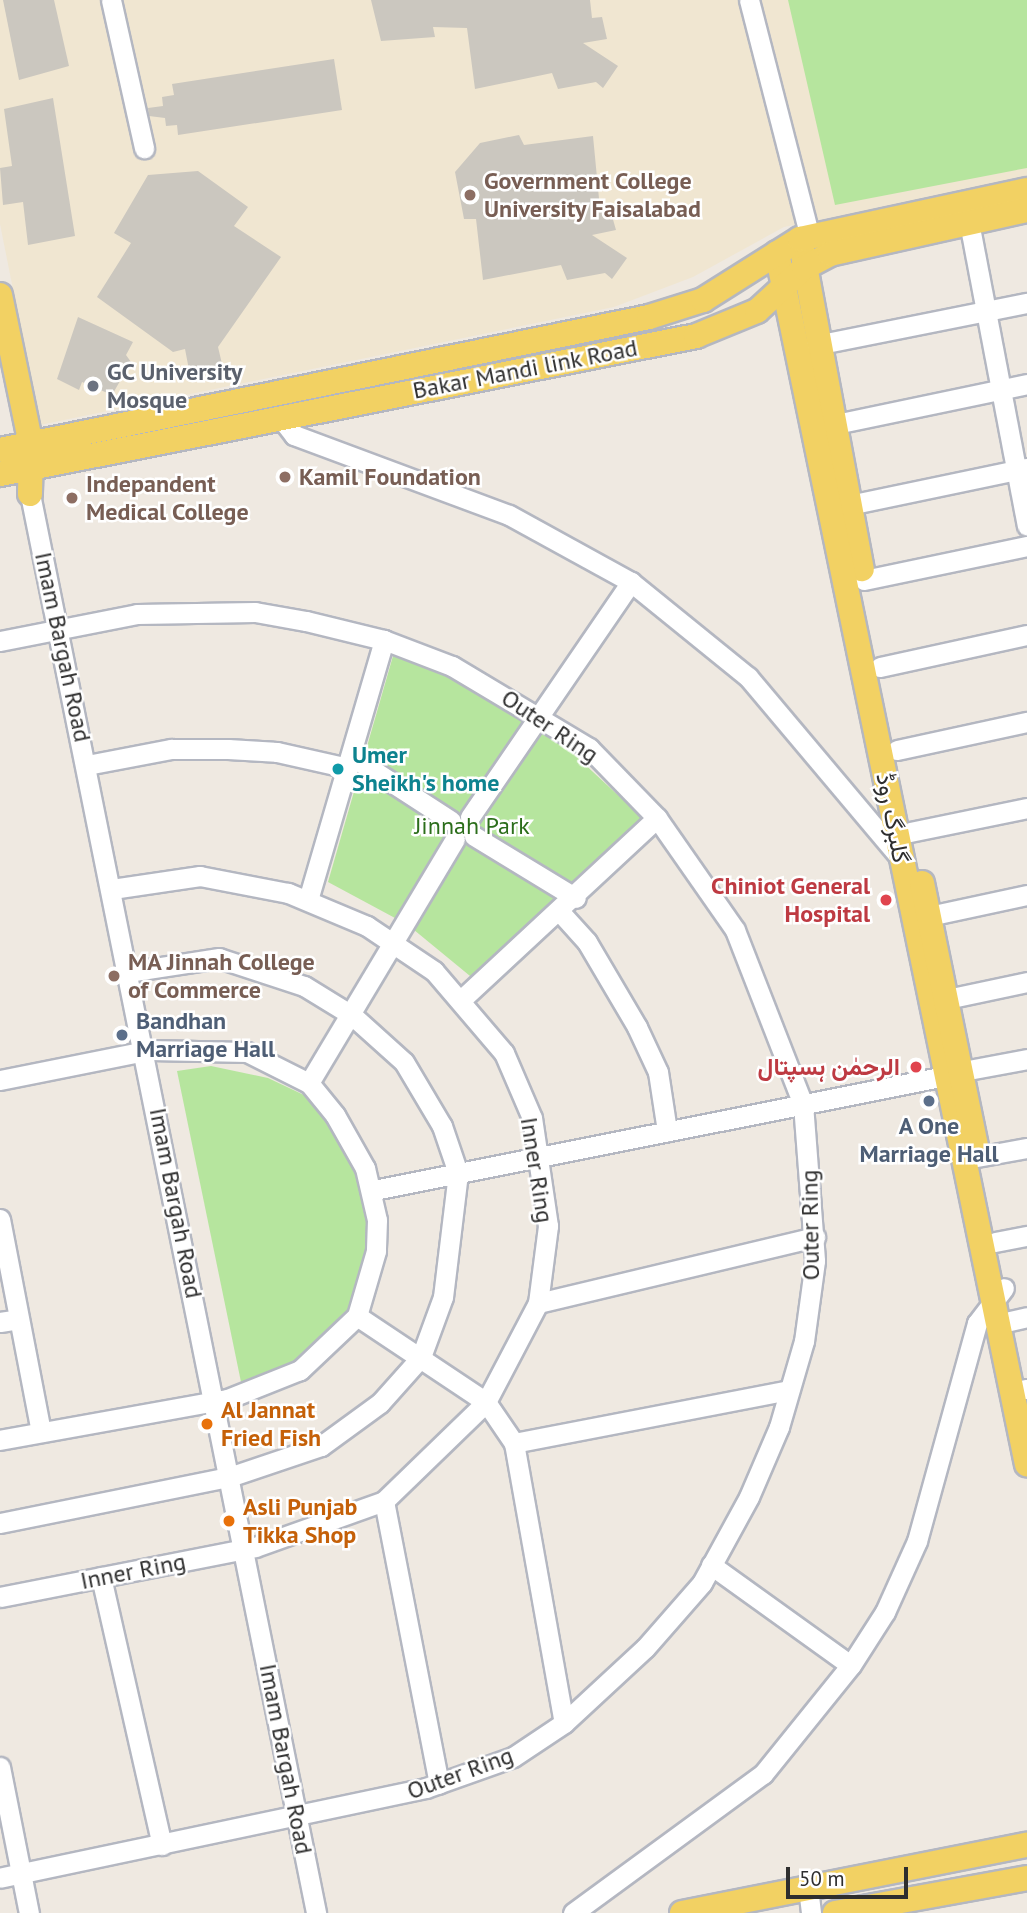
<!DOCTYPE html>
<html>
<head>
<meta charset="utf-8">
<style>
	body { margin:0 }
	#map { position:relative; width:1027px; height:1913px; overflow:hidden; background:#efe9e1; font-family:"PT Sans",Vazirmatn,sans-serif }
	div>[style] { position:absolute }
	.education>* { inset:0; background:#f0e6d1 }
	.green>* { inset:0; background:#b6e59e }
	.building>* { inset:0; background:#cbc7bf }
	.roads { filter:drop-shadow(2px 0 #b4b7c1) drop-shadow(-2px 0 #b4b7c1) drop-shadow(0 2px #b4b7c1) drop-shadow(0 -2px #b4b7c1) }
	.minor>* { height:19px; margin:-9.5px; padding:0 9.5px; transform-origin:9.5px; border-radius:9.5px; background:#fff }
	.major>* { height:24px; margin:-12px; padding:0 12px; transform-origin:12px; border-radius:12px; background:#f2d163 }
	.dots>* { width:19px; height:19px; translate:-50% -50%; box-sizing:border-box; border:4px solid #fff; border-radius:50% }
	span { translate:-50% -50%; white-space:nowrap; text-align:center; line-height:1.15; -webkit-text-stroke:5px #fff; paint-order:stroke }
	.education-label { font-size:24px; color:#785e54; font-weight:700 }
	.left { translate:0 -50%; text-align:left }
	.street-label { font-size:24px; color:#2e2e2e }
	.worship-label { font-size:24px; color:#5b616d; font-weight:700 }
	.culture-label { font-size:24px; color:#0d838f; font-weight:700 }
	.park-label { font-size:24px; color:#2c6e1b }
	.health-label { font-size:24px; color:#be3a42; font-weight:700 }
	.right { translate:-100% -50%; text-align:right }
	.service-label { font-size:24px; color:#4e5e75; font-weight:700 }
	.food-label { font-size:24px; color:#c56008; font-weight:700 }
	.scale { position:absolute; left:786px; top:1867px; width:122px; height:32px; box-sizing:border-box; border:4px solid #2e2e2e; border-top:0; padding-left:9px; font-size:21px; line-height:24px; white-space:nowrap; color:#2e2e2e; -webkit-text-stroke:5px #fff; paint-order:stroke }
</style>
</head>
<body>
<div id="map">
	<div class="education">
		<i style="clip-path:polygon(0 0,1027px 0,1027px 178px,784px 227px,693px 277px,614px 307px,40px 425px,0 224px)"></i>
	</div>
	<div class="green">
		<i style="clip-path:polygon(788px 0,1027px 0,1027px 168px,835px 205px)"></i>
		<i style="clip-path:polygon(393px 656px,454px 677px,512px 710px,565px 746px,648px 823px,481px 985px,408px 925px,328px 882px)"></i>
		<i style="clip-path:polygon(211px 1066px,268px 1078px,304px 1095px,327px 1115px,365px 1185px,372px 1247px,349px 1312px,287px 1370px,241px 1382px,177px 1071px)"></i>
	</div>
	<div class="building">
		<i style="clip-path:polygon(3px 0,54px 0,69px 66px,19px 80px)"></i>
		<i style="clip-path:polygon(371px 0,590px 0,592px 18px,602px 17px,607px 39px,583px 43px,618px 66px,603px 88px,596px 82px,558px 89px,552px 73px,475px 89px,467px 28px,433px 27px,435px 37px,381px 41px)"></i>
		<i style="clip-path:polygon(334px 59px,342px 110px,178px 135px,177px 125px,166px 126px,165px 118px,149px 116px,148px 108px,163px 106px,162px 97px,174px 95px,172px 84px)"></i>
		<i style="clip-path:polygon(53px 98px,75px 236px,28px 245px,23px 202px,3px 205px,0 168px,12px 166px,4px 109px)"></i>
		<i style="clip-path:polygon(519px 135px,524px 145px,593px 136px,600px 209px,610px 209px,616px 230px,592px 235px,627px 258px,612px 279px,605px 273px,567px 280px,561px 265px,483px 280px,476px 219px,464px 219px,455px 172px,480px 143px)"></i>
		<i style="clip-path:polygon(198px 171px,248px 207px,234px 226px,281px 257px,218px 347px,223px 368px,190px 375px,185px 349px,173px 352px,97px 297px,131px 243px,114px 233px,148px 175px)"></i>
		<i style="clip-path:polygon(78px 317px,133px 342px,126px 355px,131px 362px,112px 395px,82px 382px,79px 390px,57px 379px)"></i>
	</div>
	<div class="roads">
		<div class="minor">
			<i style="left:111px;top:0;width:152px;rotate:77.4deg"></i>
			<i style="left:749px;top:0;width:245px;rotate:75.6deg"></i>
			<i style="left:969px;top:222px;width:309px;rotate:79.2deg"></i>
			<i style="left:816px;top:345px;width:215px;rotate:-11.3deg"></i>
			<i style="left:280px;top:417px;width:23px;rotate:52deg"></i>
			<i style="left:294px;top:435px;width:229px;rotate:20.4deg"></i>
			<i style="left:509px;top:515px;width:139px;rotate:28.8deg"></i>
			<i style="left:631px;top:582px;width:151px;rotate:39.1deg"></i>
			<i style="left:748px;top:677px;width:241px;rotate:49.9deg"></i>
			<i style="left:831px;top:425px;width:200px;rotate:-11.8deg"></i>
			<i style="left:30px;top:494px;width:1448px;rotate:78.6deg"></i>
			<i style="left:849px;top:505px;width:181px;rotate:-11.8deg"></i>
			<i style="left:864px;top:580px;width:167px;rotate:-11.8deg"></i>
			<i style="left:0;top:641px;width:140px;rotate:-11.1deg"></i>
			<i style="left:137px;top:614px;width:118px;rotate:-1deg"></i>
			<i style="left:255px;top:612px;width:52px;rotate:10deg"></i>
			<i style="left:306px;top:621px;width:80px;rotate:13.7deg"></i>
			<i style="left:384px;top:640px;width:73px;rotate:20.9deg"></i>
			<i style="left:452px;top:666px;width:160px;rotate:30.9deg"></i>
			<i style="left:589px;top:748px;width:98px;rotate:45.8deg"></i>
			<i style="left:657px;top:818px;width:136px;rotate:55.1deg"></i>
			<i style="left:735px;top:930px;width:187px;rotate:68.7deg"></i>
			<i style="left:803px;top:1104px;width:157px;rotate:85.6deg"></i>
			<i style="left:815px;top:1261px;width:81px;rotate:97.8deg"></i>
			<i style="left:804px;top:1341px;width:90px;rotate:106.2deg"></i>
			<i style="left:779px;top:1427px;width:76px;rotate:113.2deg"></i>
			<i style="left:749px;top:1497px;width:98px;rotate:118.7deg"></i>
			<i style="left:702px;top:1583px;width:86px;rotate:131.2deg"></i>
			<i style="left:645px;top:1648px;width:110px;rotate:137.2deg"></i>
			<i style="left:564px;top:1723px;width:61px;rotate:146.3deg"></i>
			<i style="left:513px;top:1757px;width:92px;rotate:160.4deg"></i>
			<i style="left:426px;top:1788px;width:435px;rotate:168.1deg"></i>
			<i style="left:880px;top:667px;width:150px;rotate:-12.3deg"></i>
			<i style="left:897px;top:750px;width:133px;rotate:-12.2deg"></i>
			<i style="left:351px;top:756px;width:119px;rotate:33deg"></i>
			<i style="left:87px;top:765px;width:86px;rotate:-10.8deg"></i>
			<i style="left:171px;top:749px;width:57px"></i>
			<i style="left:228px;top:749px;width:49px;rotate:3.5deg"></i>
			<i style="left:277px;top:752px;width:73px;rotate:12.7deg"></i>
			<i style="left:470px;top:817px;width:285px;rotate:-55.6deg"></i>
			<i style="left:910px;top:832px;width:119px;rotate:-11.6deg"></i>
			<i style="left:474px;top:836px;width:119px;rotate:31.3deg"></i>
			<i style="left:308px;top:900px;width:271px;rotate:-73.7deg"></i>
			<i style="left:560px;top:912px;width:40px;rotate:48deg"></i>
			<i style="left:587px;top:942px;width:99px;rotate:59.5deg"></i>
			<i style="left:637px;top:1027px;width:50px;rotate:65deg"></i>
			<i style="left:658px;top:1072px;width:60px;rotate:81.3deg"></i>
			<i style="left:929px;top:916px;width:100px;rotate:-12.1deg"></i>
			<i style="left:462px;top:999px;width:266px;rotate:-42.9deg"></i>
			<i style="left:947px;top:999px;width:82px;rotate:-12deg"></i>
			<i style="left:963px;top:1071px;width:65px;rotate:-10.6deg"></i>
			<i style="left:0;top:1080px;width:153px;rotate:-11.3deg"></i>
			<i style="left:150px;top:1050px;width:97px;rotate:1.2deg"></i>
			<i style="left:247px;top:1052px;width:69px;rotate:26.6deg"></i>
			<i style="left:309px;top:1083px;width:41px;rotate:50.9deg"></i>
			<i style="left:335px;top:1115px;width:61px;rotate:60.5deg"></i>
			<i style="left:365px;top:1168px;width:53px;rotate:77deg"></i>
			<i style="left:377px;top:1220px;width:31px;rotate:92deg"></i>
			<i style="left:376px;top:1251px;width:68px;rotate:106.3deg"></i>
			<i style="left:357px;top:1316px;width:79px;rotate:136.5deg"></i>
			<i style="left:300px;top:1370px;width:79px;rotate:158.3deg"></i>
			<i style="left:227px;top:1399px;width:231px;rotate:169.8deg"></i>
			<i style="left:309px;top:1083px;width:284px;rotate:-59.1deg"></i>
			<i style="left:977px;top:1157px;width:51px;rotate:-10.2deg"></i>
			<i style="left:374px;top:1190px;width:582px;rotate:-11.29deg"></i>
			<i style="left:0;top:1219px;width:217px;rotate:79.1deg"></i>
			<i style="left:995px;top:1242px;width:33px;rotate:-11deg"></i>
			<i style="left:538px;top:1303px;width:285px;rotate:-13.4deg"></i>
			<i style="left:357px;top:1316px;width:155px;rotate:33.7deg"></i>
			<i style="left:486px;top:1402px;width:50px;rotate:55.7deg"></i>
			<i style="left:514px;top:1443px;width:284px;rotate:79.9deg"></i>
			<i style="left:1010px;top:1321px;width:17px;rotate:-13deg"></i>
			<i style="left:0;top:1322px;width:19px;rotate:-9deg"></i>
			<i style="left:1025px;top:1389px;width:2px"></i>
			<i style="left:514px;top:1443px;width:280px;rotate:-10.9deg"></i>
			<i style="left:384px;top:1501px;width:288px;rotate:79deg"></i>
			<i style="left:0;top:1523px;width:234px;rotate:-11.4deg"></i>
			<i style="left:229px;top:1477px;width:97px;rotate:-18.6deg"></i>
			<i style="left:321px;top:1446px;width:73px;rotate:-36.1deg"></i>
			<i style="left:380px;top:1403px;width:62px;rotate:-48.3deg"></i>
			<i style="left:421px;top:1357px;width:64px;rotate:-69.9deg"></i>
			<i style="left:443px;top:1297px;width:125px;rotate:-83.1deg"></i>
			<i style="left:458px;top:1173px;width:50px;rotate:-108.8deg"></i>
			<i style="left:442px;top:1126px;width:74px;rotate:-120.7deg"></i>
			<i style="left:404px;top:1062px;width:69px;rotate:-138deg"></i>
			<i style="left:353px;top:1016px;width:57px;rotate:-148.5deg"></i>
			<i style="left:304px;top:986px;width:89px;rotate:-161.8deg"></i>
			<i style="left:219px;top:958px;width:91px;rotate:171.2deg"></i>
			<i style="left:711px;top:1565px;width:171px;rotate:35.7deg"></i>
			<i style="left:101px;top:1577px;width:275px;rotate:77.2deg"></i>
			<i style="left:0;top:1597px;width:260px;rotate:-11.1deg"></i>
			<i style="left:255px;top:1547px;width:137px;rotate:-19.6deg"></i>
			<i style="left:384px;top:1501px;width:142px;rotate:-44.1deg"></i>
			<i style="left:486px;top:1402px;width:112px;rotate:-62.3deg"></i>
			<i style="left:538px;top:1303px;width:78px;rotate:-82.6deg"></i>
			<i style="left:548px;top:1226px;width:109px;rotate:-98.4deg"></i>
			<i style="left:532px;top:1118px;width:71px;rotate:-113.3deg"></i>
			<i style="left:504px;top:1053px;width:108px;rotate:-130.5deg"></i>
			<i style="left:434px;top:971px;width:81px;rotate:-146.1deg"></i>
			<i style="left:367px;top:926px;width:86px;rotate:-157.3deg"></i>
			<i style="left:288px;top:893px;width:90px;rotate:-169.1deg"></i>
			<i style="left:200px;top:876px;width:89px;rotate:171.6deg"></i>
			<i style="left:0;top:1767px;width:149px;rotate:78.8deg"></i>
			<i style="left:808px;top:1888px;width:25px;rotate:83deg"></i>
			<i style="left:573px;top:1913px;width:235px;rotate:-36.2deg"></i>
			<i style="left:763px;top:1774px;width:140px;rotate:-51.1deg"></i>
			<i style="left:851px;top:1665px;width:63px;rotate:-57.3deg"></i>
			<i style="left:885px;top:1612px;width:78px;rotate:-65.7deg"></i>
			<i style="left:917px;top:1541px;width:226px;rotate:-74.6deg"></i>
			<i style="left:977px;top:1323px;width:44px;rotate:-52.4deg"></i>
		</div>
		<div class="major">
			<i style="left:800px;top:239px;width:336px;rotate:79.4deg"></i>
			<i style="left:777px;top:253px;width:1237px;rotate:78.34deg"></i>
			<i style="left:0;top:295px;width:153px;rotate:78.3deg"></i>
			<i style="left:31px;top:445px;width:49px;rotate:91.2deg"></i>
			<i style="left:0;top:450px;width:662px;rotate:-11.58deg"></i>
			<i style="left:649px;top:317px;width:57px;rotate:-17.5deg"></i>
			<i style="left:703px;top:300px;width:115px;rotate:-32.2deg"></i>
			<i style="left:800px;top:239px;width:232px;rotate:-12.2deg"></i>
			<i style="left:0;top:474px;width:710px;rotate:-11.21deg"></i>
			<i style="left:696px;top:336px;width:66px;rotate:-22.3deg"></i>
			<i style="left:757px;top:311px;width:64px;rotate:-42.5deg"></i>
			<i style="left:804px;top:268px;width:30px;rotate:-28deg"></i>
			<i style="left:830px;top:254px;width:202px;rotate:-12.6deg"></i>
			<i style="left:922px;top:883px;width:268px;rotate:78.4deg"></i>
			<i style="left:682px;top:1913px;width:352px;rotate:-11.2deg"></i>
			<i style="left:835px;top:1913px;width:195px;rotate:-10.3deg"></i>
		</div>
	</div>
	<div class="dots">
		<i style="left:470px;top:195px;background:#8d6e63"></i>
		<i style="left:93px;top:386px;background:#6b7280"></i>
		<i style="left:285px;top:477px;background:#8d6e63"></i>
		<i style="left:72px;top:498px;background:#8d6e63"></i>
		<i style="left:338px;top:769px;background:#0f9aa8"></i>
		<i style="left:886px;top:900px;background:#e0444e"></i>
		<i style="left:114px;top:976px;background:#8d6e63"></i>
		<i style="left:122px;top:1035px;background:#5c6f8a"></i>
		<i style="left:916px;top:1067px;background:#e0444e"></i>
		<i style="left:929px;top:1101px;background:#5c6f8a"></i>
		<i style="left:207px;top:1424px;background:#e8710a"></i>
		<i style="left:229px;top:1521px;background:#e8710a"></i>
	</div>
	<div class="education-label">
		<span class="left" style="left:484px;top:195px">Government College<br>University Faisalabad</span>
		<span class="left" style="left:299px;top:477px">Kamil Foundation</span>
		<span class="left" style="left:86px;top:498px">Indepandent<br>Medical College</span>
		<span class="left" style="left:128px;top:976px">MA Jinnah College<br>of Commerce</span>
	</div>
	<div class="street-label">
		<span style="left:525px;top:369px;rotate:-11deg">Bakar Mandi link Road</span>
		<span style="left:63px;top:647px;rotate:78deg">Imam Bargah Road</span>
		<span style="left:550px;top:726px;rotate:34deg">Outer Ring</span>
		<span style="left:893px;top:818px;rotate:79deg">گلبرگ روڈ</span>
		<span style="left:537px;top:1170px;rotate:81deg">Inner Ring</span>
		<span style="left:176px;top:1203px;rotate:79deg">Imam Bargah Road</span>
		<span style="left:810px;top:1225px;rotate:-91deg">Outer Ring</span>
		<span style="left:133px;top:1571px;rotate:-11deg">Inner Ring</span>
		<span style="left:286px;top:1759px;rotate:79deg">Imam Bargah Road</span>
		<span style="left:460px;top:1773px;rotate:-20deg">Outer Ring</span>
	</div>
	<div class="worship-label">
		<span class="left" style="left:107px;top:386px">GC University<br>Mosque</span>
	</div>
	<div class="culture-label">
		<span class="left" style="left:352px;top:769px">Umer<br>Sheikh's home</span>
	</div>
	<div class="park-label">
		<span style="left:472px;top:826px">Jinnah Park</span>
	</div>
	<div class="health-label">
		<span class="right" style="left:870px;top:900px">Chiniot General<br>Hospital</span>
		<span class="right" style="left:900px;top:1067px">الرحمٰن ہسپتال</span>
	</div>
	<div class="service-label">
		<span class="left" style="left:136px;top:1035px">Bandhan<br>Marriage Hall</span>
		<span style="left:929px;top:1140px">A One<br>Marriage Hall</span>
	</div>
	<div class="food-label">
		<span class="left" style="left:221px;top:1424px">Al Jannat<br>Fried Fish</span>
		<span class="left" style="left:243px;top:1521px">Asli Punjab<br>Tikka Shop</span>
	</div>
	<div class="scale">50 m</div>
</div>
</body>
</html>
